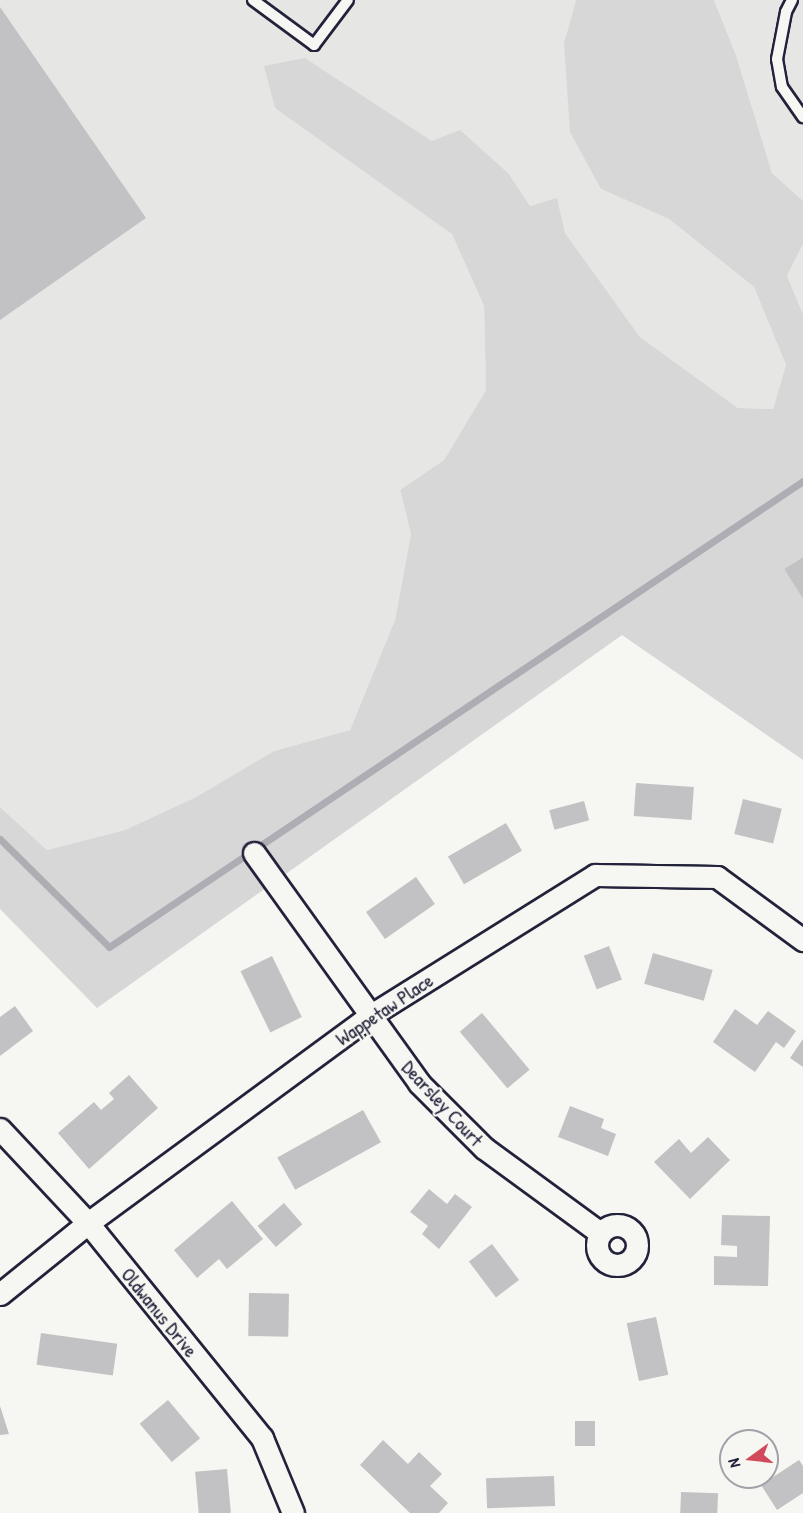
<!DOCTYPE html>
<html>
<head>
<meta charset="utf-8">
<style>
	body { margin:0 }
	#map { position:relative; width:803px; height:1513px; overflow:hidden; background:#f6f6f2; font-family:"Patrick Hand",sans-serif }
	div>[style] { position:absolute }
	.built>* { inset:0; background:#e6e6e4 }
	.green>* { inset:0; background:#d7d7d7 }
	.stream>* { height:7px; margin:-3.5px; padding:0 3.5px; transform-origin:3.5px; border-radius:3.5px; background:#adadb3 }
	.building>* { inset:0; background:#c2c2c4; transform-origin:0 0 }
	.roads { filter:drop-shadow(2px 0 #22223b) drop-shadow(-2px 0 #22223b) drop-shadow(0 2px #22223b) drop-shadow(0 -2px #22223b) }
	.lane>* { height:10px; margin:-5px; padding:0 5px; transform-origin:5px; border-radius:5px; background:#f6f6f2 }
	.street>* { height:21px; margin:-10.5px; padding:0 10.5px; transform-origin:10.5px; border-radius:10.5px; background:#f6f6f2 }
	.street>.ring { margin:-10.5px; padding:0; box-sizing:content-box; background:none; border:21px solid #f6f6f2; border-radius:50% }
	span { translate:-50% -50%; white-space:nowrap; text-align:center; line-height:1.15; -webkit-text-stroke:4.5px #f6f6f2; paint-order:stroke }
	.street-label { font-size:20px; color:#22223b }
	.north { position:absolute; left:719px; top:1429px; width:60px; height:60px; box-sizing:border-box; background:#f6f6f2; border:2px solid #a1a1a9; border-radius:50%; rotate:255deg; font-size:16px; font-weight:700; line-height:24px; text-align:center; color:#22223b }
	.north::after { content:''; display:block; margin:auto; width:21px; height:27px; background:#d1495b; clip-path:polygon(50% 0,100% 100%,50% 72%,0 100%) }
</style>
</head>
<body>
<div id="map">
	<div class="built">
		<i style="clip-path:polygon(0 0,576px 0,564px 43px,601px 189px,669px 219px,754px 287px,786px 365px,773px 409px,738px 408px,640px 337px,565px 233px,557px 199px,530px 206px,509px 174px,432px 141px,305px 58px,452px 234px,484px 306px,486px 390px,444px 460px,400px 490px,411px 534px,395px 620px,350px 730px,274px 751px,196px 797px,125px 830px,47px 850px,0 807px)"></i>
		<i style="clip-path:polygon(714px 0,803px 0,803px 201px,772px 173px,736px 55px)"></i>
		<i style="clip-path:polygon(803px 244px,803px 314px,787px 276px)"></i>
	</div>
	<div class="green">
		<i style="clip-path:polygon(576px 0,714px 0,736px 55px,772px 173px,803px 201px,803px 244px,787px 276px,803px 314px,803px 557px,784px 569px,803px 599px,803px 760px,622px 635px,97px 1008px,0 909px,0 807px,47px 850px,125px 830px,196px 797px,274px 751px,350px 730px,395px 620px,411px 534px,400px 490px,444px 460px,486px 390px,484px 306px,452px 234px,275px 108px,264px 66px,305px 58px,432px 141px,460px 130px,509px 174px,530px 206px,557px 198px,565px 233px,640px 337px,738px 408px,773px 409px,786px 365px,754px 287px,669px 219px,601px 189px,570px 132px,564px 43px)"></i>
	</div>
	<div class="stream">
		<i style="left:0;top:839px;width:153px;rotate:44.7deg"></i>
		<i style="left:109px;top:947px;width:836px;rotate:-33.88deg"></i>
	</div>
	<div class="building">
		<i style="clip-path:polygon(0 7px,146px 218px,0 320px)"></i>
		<i style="clip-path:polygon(803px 557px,803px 599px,784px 569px)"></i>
		<i style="left:636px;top:783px;width:58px;height:33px;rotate:4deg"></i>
		<i style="left:743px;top:799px;width:40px;height:36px;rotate:14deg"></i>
		<i style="left:584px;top:801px;width:20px;height:36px;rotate:75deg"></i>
		<i style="left:506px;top:823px;width:32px;height:67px;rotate:60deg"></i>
		<i style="left:416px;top:877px;width:33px;height:61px;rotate:55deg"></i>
		<i style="left:609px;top:946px;width:36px;height:27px;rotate:69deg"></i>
		<i style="left:653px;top:953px;width:62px;height:32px;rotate:16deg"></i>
		<i style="left:272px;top:956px;width:68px;height:35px;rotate:64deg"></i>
		<i style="clip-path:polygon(15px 1006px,33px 1031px,0 1056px,0 1017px)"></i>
		<i style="clip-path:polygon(735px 1009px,757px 1025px,768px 1011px,796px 1031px,784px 1048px,776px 1042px,755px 1072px,713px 1042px)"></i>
		<i style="left:482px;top:1013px;width:74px;height:29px;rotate:50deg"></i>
		<i style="clip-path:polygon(803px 1039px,803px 1067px,790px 1058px)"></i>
		<i style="clip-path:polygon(129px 1075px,158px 1108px,89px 1169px,58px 1133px,94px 1102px,101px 1110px,114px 1099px,109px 1093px)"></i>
		<i style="clip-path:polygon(570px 1106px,604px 1119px,601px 1128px,616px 1134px,608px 1156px,558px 1137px)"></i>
		<i style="left:363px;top:1110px;width:37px;height:98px;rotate:61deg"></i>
		<i style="clip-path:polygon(708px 1137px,730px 1160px,690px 1199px,654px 1162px,679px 1139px,691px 1153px)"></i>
		<i style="clip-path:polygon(429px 1189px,447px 1204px,455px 1194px,472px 1207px,439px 1249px,422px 1234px,428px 1226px,410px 1212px)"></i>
		<i style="clip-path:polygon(232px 1201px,263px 1239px,227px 1269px,219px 1259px,197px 1278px,174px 1250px)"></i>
		<i style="left:284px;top:1203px;width:28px;height:35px;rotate:49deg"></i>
		<i style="clip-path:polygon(722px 1215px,770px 1216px,768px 1286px,714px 1285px,714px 1256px,737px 1257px,737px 1246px,721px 1245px)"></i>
		<i style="left:492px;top:1244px;width:45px;height:29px;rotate:53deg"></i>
		<i style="left:249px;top:1293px;width:40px;height:43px;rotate:1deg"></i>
		<i style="left:656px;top:1317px;width:59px;height:30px;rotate:78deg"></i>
		<i style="left:41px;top:1333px;width:77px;height:32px;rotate:8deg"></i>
		<i style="left:168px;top:1400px;width:50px;height:37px;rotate:50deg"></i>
		<i style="clip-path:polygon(0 1406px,9px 1434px,0 1435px)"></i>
		<i style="left:595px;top:1421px;width:25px;height:20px;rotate:90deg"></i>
		<i style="clip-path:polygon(383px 1440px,408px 1464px,419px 1452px,442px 1474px,430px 1486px,448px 1503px,439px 1513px,410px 1513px,360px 1465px)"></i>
		<i style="clip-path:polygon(799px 1460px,803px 1466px,803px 1493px,777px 1510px,761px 1485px)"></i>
		<i style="left:227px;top:1469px;width:44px;height:32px;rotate:85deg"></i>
		<i style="left:554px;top:1476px;width:30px;height:68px;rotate:88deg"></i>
		<i style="left:681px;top:1492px;width:37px;height:21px;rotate:2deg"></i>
	</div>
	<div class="roads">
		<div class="lane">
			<i style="left:253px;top:0;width:76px;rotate:36.4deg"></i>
			<i style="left:314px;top:45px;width:56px;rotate:-52.9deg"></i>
			<i style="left:792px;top:0;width:13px;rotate:117deg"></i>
			<i style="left:786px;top:12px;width:48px;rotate:100.8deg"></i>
			<i style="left:777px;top:59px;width:28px;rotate:80deg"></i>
			<i style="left:782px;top:87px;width:37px;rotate:55deg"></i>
		</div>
		<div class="street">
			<i style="left:254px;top:853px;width:283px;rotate:54.3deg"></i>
			<i style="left:419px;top:1083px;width:92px;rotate:45deg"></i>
			<i style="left:484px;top:1148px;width:144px;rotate:36.2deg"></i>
			<i style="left:0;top:1129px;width:129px;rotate:46.9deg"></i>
			<i style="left:88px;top:1223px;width:277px;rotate:51deg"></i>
			<i style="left:262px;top:1438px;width:81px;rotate:67.5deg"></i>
			<i class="ring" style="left:597px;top:1225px;width:19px;height:19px"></i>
			<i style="left:0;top:1294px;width:113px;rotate:-38.9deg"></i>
			<i style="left:88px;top:1223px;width:351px;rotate:-36.3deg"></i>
			<i style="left:371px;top:1015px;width:264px;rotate:-32deg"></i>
			<i style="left:595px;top:875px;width:122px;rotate:0.9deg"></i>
			<i style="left:717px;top:877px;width:107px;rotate:36.2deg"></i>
		</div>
	</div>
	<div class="street-label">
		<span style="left:384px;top:1009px;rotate:-34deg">Wappetaw Place</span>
		<span style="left:443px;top:1103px;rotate:47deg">Dearsley Court</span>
		<span style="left:160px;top:1312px;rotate:51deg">Oldwanus Drive</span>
	</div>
	<div class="north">N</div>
</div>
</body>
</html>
